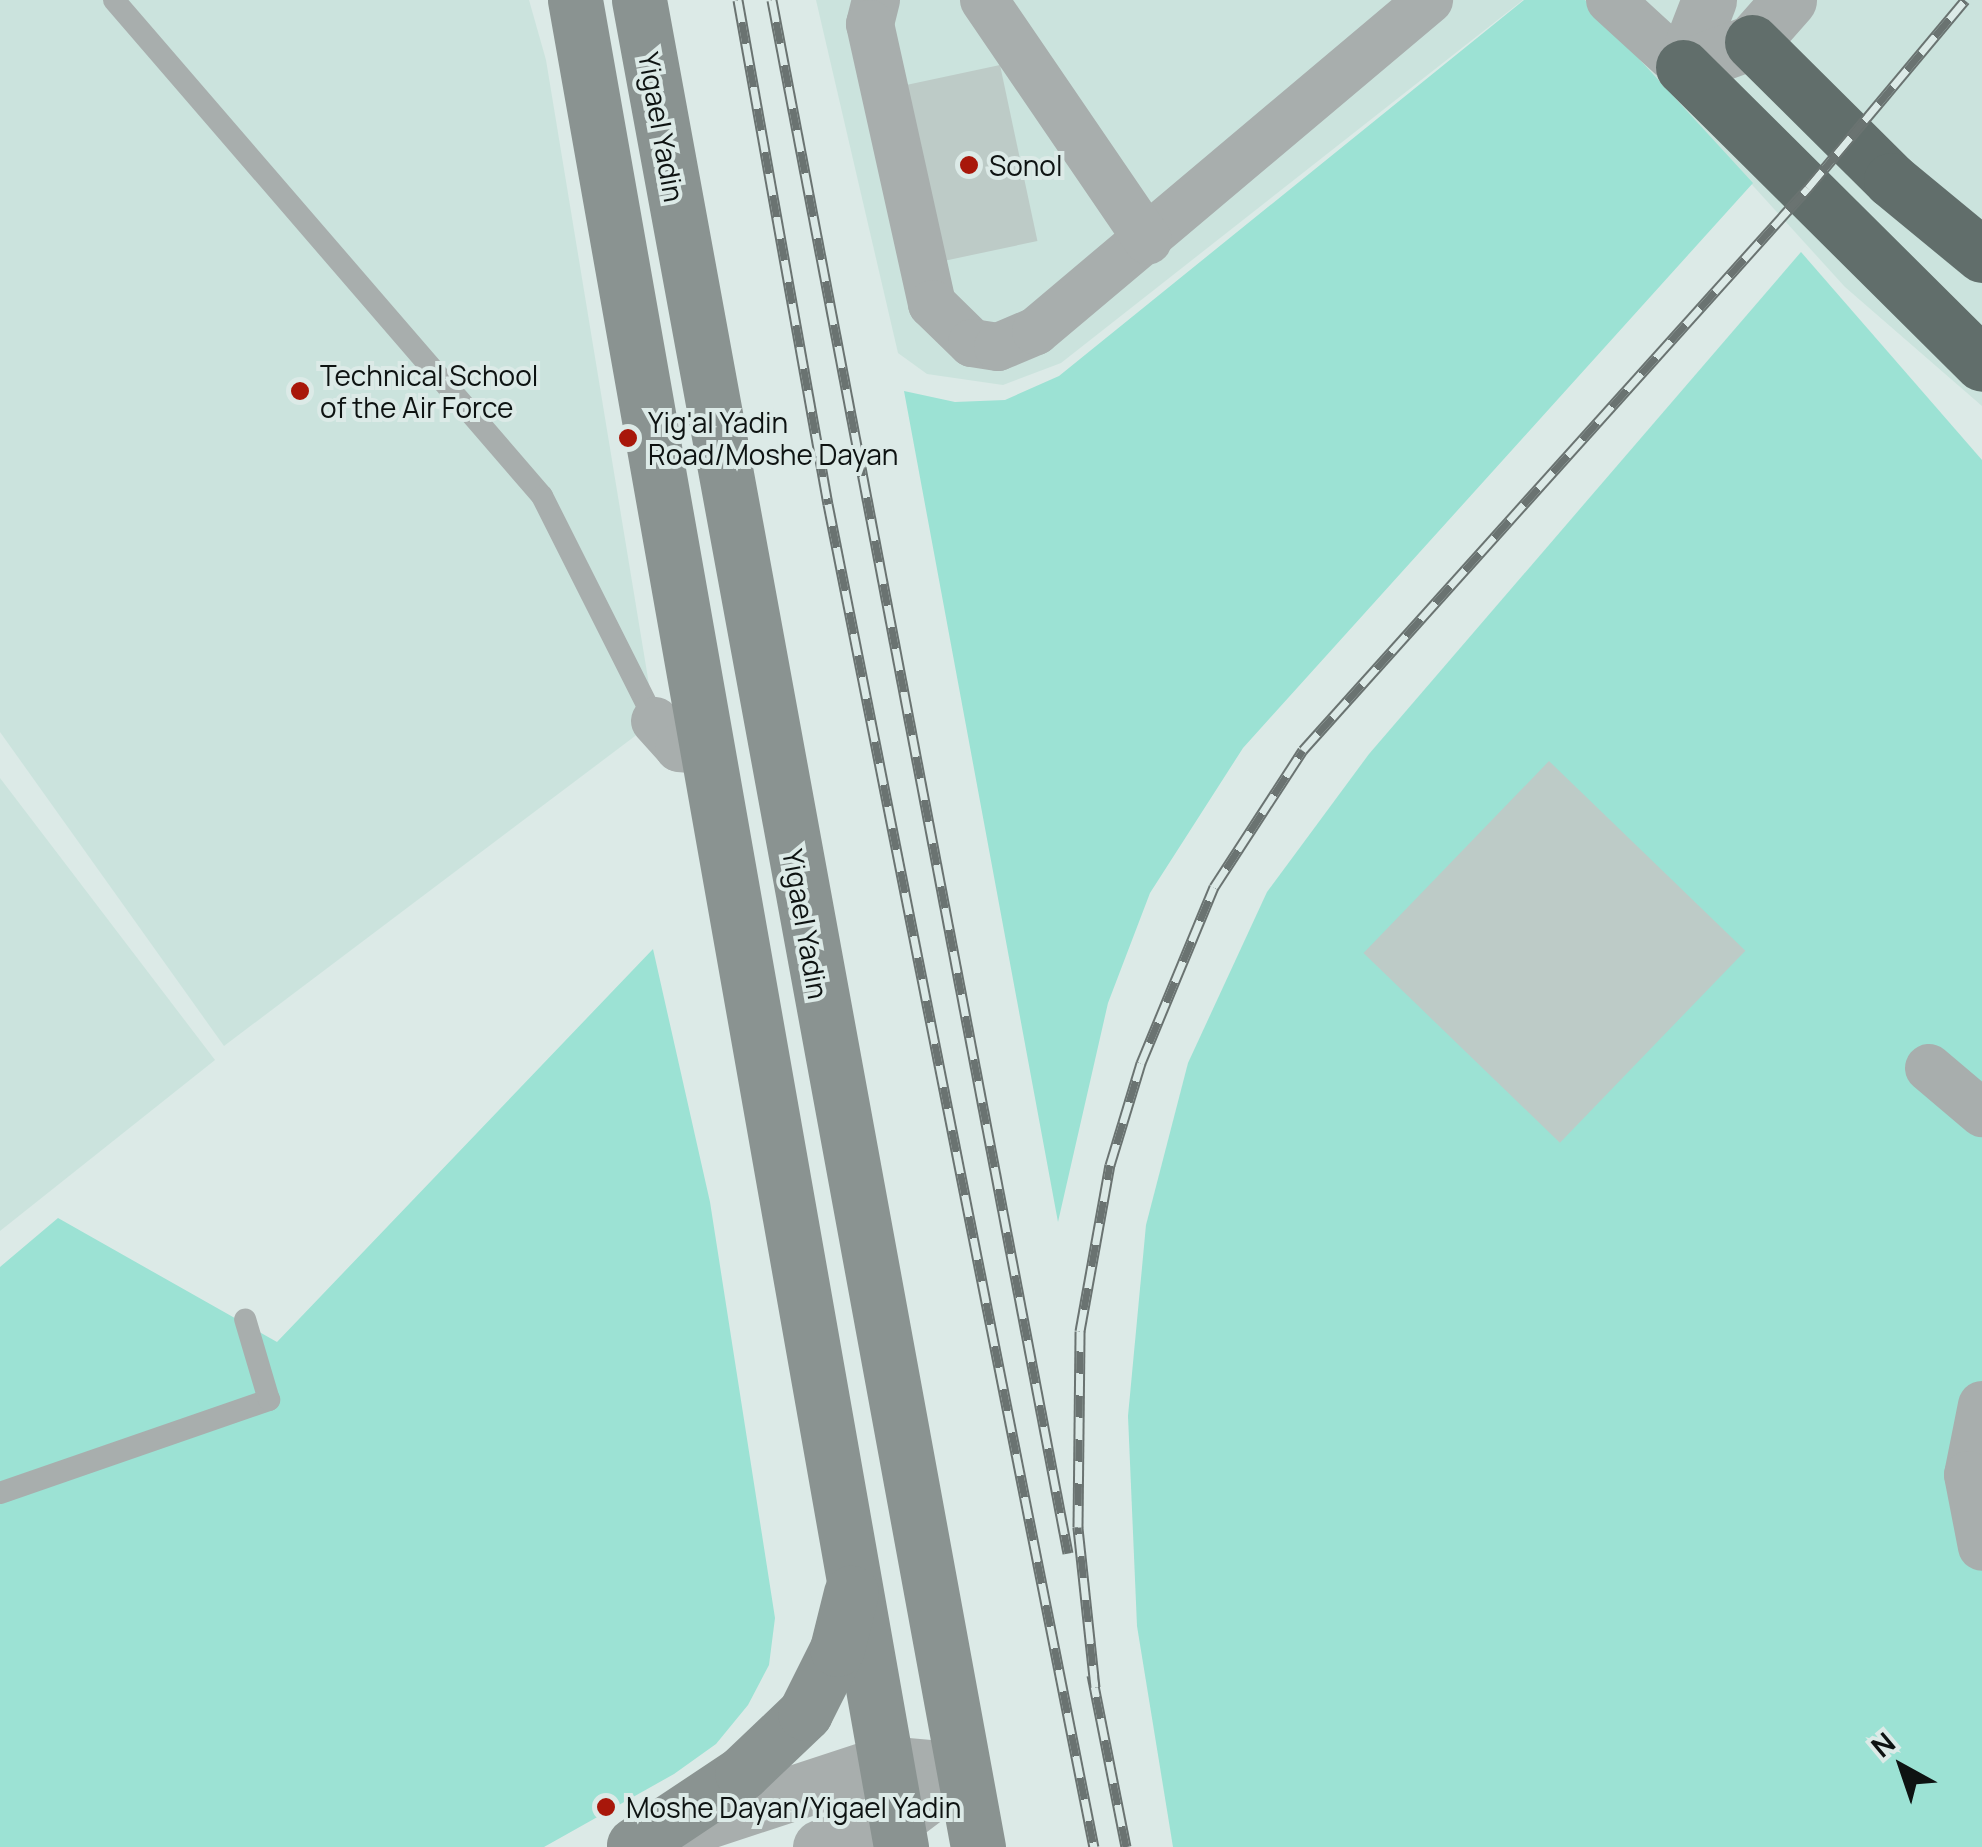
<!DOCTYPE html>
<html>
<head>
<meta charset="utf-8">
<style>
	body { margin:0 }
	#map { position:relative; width:1982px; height:1847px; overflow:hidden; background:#dceae7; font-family:Manrope,sans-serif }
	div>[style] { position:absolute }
	.built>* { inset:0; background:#cbe3dd }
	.green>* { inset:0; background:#9ce2d4 }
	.building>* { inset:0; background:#bdcbc7; transform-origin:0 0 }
	.service>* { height:22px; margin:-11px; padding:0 11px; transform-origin:11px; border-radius:11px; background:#a8aead }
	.minor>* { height:48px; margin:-24px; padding:0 24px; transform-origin:24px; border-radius:24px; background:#a8aead }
	.tertiary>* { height:55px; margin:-27.5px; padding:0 27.5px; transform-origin:27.5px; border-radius:27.5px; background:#a8aead }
	.secondary>* { height:55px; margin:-27.5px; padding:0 27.5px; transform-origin:27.5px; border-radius:27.5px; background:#8a9391 }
	.motorway>* { height:55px; margin:-27.5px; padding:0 27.5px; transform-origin:27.5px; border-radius:27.5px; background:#616e6b }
	.rail>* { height:11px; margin-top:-5.5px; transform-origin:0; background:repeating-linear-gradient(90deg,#dceae7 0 22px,#6a7371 0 44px); box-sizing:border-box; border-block:2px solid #6a7371 }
	.dots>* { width:28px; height:28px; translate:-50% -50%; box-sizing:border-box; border:5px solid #dceae7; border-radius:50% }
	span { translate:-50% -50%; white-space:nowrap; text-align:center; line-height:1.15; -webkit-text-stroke:8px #dceae7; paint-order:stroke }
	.street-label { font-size:28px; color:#0e1312 }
	.poi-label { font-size:28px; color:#0e1312 }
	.left { translate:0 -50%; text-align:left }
	.north { position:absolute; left:1852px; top:1717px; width:100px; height:100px; -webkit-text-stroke:8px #dceae7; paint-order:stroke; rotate:320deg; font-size:28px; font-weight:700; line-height:40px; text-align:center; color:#0e1312 }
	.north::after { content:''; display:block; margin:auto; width:35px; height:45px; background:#0e1312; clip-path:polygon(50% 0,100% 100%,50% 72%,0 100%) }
</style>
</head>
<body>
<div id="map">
	<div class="built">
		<i style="clip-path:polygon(0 0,529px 0,546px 60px,655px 721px,224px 1046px,0 732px)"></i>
		<i style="clip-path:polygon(816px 0,1523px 0,1061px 363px,1003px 385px,927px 374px,898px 353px)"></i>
		<i style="clip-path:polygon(1584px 0,1982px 0,1982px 406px,1845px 287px)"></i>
		<i style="clip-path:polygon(0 778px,215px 1060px,0 1231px)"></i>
	</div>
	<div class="green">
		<i style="clip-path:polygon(1524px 0,1585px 0,1753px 183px,1243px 748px,1150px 893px,1108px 1003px,1058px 1222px,904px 391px,955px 402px,1005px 400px,1059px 376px)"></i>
		<i style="clip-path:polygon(1801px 252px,1982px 460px,1982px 1847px,1173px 1847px,1137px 1626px,1128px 1416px,1146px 1225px,1188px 1063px,1267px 892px,1369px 754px)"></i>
		<i style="clip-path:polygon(653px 949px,710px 1202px,775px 1618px,769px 1665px,748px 1705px,716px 1744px,674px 1774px,544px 1847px,0 1847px,0 1267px,58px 1218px,277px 1342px)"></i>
	</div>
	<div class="building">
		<i style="left:1000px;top:65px;width:180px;height:103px;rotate:78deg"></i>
		<i style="left:1549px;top:761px;width:273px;height:267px;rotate:44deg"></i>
	</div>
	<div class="service">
		<i style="left:114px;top:0;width:655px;rotate:49.21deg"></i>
		<i style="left:542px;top:496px;width:252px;rotate:63.3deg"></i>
		<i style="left:0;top:1493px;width:285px;rotate:-19.1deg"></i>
		<i style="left:269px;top:1400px;width:84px;rotate:-106.5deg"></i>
	</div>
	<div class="minor">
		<i style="left:876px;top:0;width:25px;rotate:104deg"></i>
		<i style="left:870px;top:24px;width:287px;rotate:77.5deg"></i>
		<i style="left:932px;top:304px;width:56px;rotate:44.3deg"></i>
		<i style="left:972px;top:343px;width:26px;rotate:9deg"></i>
		<i style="left:998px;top:347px;width:41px;rotate:-22.8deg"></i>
		<i style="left:1036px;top:331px;width:514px;rotate:-40.11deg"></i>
		<i style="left:984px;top:0;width:291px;rotate:55.7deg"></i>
		<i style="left:1610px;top:0;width:99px;rotate:42.5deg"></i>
		<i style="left:655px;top:721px;width:36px;rotate:48deg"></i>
		<i style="left:679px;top:748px;width:25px;rotate:5deg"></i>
		<i style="left:1929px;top:1068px;width:70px;rotate:40.3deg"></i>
		<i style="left:1982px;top:1405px;width:71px;rotate:101.3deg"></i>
		<i style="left:1968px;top:1475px;width:73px;rotate:79deg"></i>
	</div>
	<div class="tertiary">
		<i style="left:1709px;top:0;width:72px;rotate:111.2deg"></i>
		<i style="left:1683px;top:67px;width:73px;rotate:-19.9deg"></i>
		<i style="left:1752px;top:42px;width:56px;rotate:-48.6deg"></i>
		<i style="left:662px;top:1836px;width:234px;rotate:-18.2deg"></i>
		<i style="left:884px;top:1763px;width:78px;rotate:5.1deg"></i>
		<i style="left:820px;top:1847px;width:81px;rotate:-19.6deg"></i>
		<i style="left:896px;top:1820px;width:46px;rotate:-37.1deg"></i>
	</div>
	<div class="secondary">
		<i style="left:575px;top:0;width:1876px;rotate:79.99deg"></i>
		<i style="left:639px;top:0;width:1878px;rotate:79.6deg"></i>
		<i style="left:634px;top:1845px;width:130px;rotate:-33.7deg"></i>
		<i style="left:742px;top:1773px;width:87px;rotate:-43.6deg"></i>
		<i style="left:805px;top:1713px;width:72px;rotate:-63.4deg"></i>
		<i style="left:837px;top:1649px;width:58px;rotate:-76deg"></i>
	</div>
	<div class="motorway">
		<i style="left:1752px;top:42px;width:196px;rotate:44.8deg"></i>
		<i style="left:1891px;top:180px;width:118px;rotate:39.5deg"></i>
		<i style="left:1683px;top:67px;width:421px;rotate:44.8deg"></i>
	</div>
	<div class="rail">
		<i style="left:738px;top:0;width:512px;rotate:79.88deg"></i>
		<i style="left:828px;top:504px;width:1369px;rotate:78.8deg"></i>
		<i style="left:772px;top:0;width:1581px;rotate:79.21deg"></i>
		<i style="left:1092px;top:1675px;width:175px;rotate:78.8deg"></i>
		<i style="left:1095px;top:1687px;width:161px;rotate:-96.1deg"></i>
		<i style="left:1078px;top:1527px;width:196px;rotate:-89.4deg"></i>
		<i style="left:1080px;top:1331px;width:169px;rotate:-79.8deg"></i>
		<i style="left:1110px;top:1165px;width:107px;rotate:-73.1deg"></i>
		<i style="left:1141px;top:1063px;width:191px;rotate:-67.5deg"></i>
		<i style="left:1214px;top:887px;width:163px;rotate:-57deg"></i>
		<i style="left:1303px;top:750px;width:756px;rotate:-48.06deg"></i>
		<i style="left:1808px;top:188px;width:245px;rotate:-50.1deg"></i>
	</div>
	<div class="dots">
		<i style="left:969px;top:165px;background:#a8170a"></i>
		<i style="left:300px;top:391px;background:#a8170a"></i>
		<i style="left:628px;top:438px;background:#a8170a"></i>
		<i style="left:606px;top:1807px;background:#a8170a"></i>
	</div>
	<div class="street-label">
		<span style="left:662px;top:127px;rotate:80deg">Yigael Yadin</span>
		<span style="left:806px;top:924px;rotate:80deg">Yigael Yadin</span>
	</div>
	<div class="poi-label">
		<span class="left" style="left:989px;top:165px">Sonol</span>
		<span class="left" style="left:320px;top:391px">Technical School<br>of the Air Force</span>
		<span class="left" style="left:648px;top:438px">Yig'al Yadin<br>Road/Moshe Dayan</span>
		<span class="left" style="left:626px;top:1807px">Moshe Dayan/Yigael Yadin</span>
	</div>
	<div class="north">N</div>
</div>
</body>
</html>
